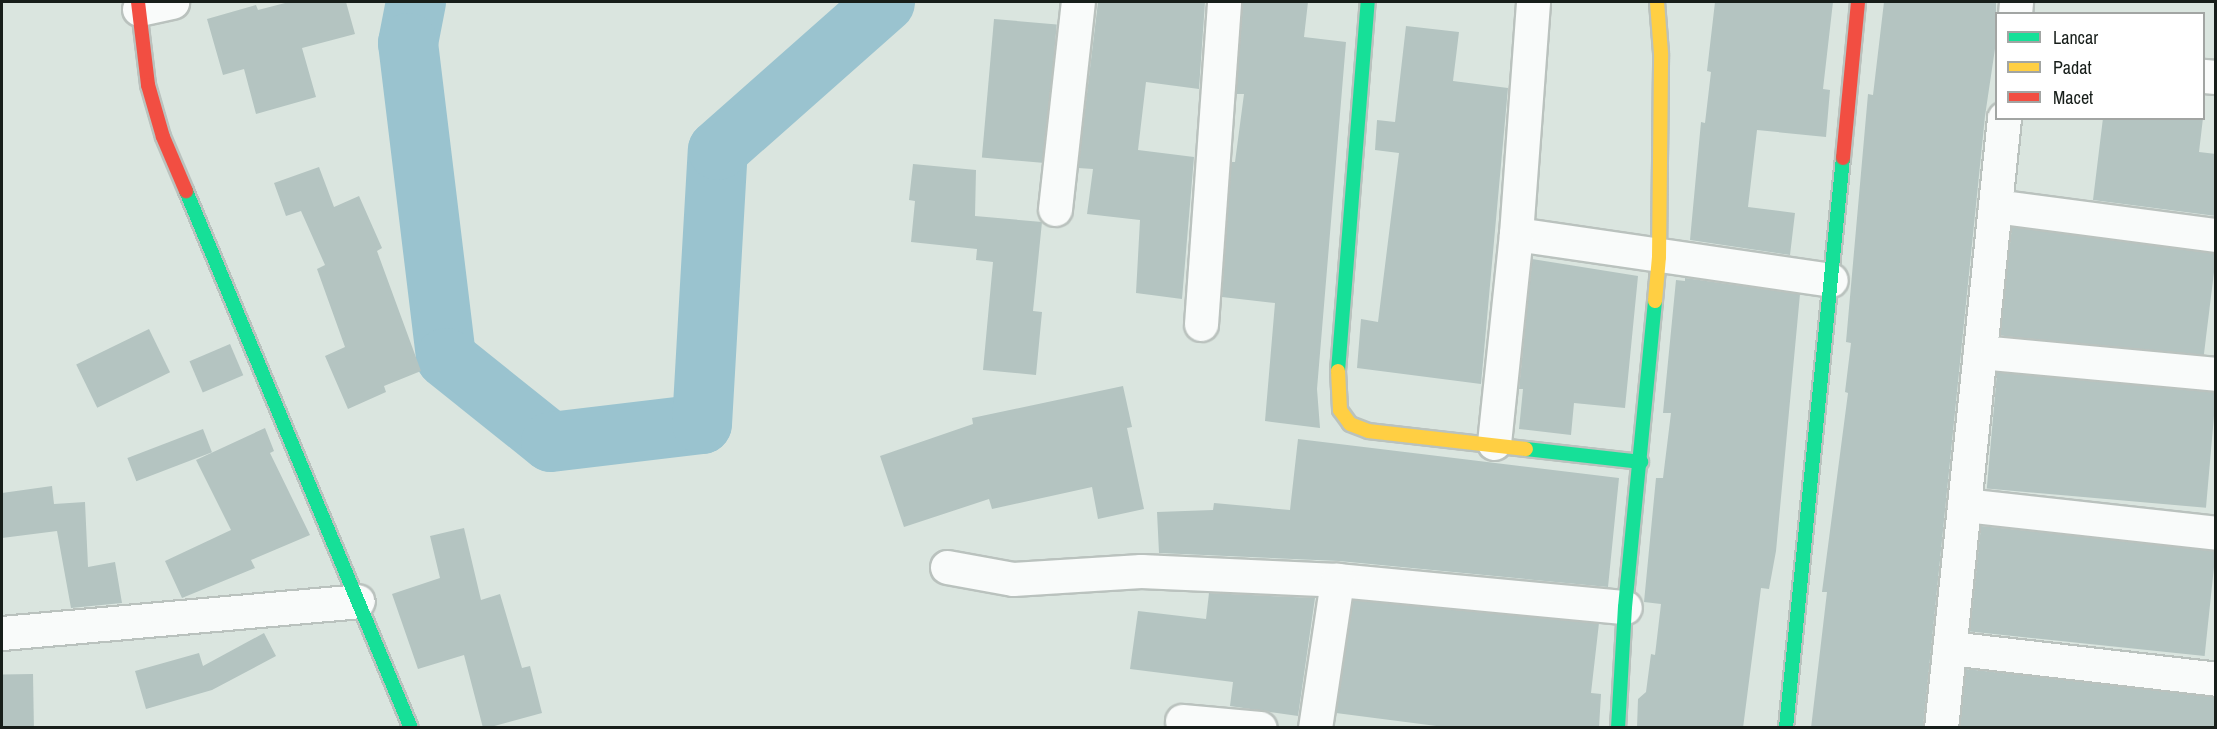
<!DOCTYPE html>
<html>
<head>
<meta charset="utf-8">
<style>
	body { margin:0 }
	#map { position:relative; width:2217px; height:729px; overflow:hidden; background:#dae5df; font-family:"Archivo Narrow",sans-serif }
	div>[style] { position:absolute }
	.river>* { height:60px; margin:-30px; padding:0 30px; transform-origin:30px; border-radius:30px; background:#9ac3cf }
	.building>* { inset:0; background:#b4c4c1; transform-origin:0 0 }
	.roads { filter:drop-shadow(2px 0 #bac2be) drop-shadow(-2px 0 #bac2be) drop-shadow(0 2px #bac2be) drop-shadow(0 -2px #bac2be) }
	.street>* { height:33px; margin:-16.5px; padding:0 16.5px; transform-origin:16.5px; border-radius:16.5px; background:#f9fbfa }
	.fast>* { height:14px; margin:-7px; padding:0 7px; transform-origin:7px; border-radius:7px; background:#16e098 }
	.slow>* { height:14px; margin:-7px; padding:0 7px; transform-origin:7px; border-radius:7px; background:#ffcf43 }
	.jam>* { height:14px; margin:-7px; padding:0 7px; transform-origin:7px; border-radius:7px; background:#f24e42 }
	span { translate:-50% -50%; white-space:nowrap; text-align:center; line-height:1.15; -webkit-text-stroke:4.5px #fff; paint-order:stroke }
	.frame { position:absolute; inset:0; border:3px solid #171e1a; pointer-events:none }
	.legend { position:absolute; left:1995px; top:12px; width:210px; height:108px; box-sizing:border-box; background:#fff; border:2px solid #a2a5a3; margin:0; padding:8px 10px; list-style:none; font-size:18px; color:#171e1a }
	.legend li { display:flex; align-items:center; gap:12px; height:30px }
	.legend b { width:30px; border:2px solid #a2a5a3 }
</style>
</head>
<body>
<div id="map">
	<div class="river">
		<i style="left:416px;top:2px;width:42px;rotate:101deg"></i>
		<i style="left:408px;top:43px;width:317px;rotate:83.1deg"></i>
		<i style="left:446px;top:358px;width:134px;rotate:38.7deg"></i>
		<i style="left:551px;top:442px;width:152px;rotate:-6.8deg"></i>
		<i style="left:702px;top:424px;width:274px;rotate:-86.7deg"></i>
		<i style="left:718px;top:150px;width:223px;rotate:-41.5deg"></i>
	</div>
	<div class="building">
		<i style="clip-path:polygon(289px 2px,346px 2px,355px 34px,302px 48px,316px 97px,256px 114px,244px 69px,223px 75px,207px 19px,256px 5px,258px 10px)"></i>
		<i style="clip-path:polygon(1098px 2px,1205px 2px,1199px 89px,1146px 82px,1138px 150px,1194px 157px,1182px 299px,1136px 293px,1140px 220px,1087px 214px,1093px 169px,1078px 168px)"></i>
		<i style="clip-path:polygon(1242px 2px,1308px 2px,1304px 37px,1346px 42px,1317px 389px,1320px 428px,1265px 421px,1275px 303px,1222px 297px,1231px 162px,1235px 162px,1244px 94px,1236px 94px)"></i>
		<i style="clip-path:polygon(1715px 2px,1833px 2px,1823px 89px,1830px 90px,1826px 137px,1757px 130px,1748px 207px,1795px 213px,1790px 255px,1690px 240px,1701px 122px,1705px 123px,1711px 72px,1707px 71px)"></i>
		<i style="clip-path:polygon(1884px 2px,1996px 2px,1996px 42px,1985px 116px,1923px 728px,1811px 728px,1827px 592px,1822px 592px,1848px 393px,1845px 392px,1851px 343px,1846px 342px,1868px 94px,1873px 95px)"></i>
		<i style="left:994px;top:19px;width:63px;height:139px;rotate:5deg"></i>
		<i style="clip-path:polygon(1406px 26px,1459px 32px,1453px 81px,1508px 88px,1481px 384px,1357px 368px,1361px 319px,1378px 322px,1399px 153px,1375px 150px,1377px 120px,1395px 122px)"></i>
		<i style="clip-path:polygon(2103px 118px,2203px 118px,2199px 152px,2216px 154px,2216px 216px,2093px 200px)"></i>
		<i style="clip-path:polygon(913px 164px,976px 170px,975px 216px,1042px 222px,1033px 311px,1042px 312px,1036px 375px,983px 370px,993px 262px,976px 260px,977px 249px,911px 242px,915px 201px,909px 200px)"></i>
		<i style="clip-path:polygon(319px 167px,334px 207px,359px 196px,382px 248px,377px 251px,421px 371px,384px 386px,386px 392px,348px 409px,325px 356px,345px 347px,317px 269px,325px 265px,301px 211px,286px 216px,274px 183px)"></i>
		<i style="left:2012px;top:227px;width:206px;height:109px;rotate:7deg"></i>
		<i style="clip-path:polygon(1532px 259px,1638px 276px,1625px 408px,1574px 403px,1571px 435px,1519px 429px,1523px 389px,1519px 389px)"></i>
		<i style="clip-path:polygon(1685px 278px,1800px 294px,1776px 551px,1769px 589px,1761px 588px,1743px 728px,1637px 728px,1638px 699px,1646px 692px,1651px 654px,1655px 655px,1661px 604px,1644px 602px,1656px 478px,1663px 478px,1671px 413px,1663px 413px,1676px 280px,1685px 281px)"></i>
		<i style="left:149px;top:329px;width:48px;height:81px;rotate:64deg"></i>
		<i style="left:230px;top:344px;width:34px;height:44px;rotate:67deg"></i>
		<i style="left:1997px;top:372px;width:220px;height:117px;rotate:5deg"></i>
		<i style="clip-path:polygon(1123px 386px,1132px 427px,1127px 428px,1144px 509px,1098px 519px,1092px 487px,992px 509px,989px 499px,904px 527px,880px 456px,973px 424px,972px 418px)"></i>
		<i style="clip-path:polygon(265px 428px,274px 451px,270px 453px,310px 535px,251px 560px,255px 568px,182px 598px,165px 561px,231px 530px,196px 460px)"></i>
		<i style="left:203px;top:429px;width:25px;height:81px;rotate:69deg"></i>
		<i style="clip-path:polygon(1298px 439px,1619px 478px,1608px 587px,1339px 561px,1159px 553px,1157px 512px,1213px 510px,1214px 503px,1290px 510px)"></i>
		<i style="clip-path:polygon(52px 486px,54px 504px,85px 502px,88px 567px,115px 562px,122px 603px,71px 608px,57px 531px,2px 538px,2px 493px)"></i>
		<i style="left:1981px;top:526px;width:236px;height:106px;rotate:6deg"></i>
		<i style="clip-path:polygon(464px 528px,481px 600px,500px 594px,522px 668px,530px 666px,542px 713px,487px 728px,483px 728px,464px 655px,418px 669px,392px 594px,440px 578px,430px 536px)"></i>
		<i style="clip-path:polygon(1209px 593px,1315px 598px,1298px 716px,1230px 706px,1233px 682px,1130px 669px,1138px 611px,1206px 619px)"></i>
		<i style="clip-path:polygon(1353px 600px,1599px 623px,1591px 693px,1601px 694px,1599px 728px,1452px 728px,1336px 713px)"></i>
		<i style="clip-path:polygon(264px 633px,276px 656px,212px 690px,146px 709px,135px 671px,199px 653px,203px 666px)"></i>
		<i style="clip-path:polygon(1966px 669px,2216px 697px,2216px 728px,1960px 728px)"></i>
		<i style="left:33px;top:674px;width:54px;height:31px;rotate:89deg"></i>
	</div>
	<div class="roads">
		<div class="street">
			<i style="left:139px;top:9px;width:34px;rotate:-12deg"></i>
			<i style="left:2015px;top:14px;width:12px;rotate:-85deg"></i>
			<i style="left:2204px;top:76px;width:12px;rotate:5deg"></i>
			<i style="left:1995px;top:206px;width:223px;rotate:7.5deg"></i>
			<i style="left:1055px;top:209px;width:208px;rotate:-83.7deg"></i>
			<i style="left:1516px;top:234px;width:318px;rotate:8.3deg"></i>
			<i style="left:1201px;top:324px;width:323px;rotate:-85.9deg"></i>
			<i style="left:1980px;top:352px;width:237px;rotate:5.3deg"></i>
			<i style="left:1494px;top:443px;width:210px;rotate:-84deg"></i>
			<i style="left:1516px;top:234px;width:233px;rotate:-85.8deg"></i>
			<i style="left:1964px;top:505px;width:254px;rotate:6.3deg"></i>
			<i style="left:947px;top:567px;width:67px;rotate:10.3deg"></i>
			<i style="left:1013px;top:579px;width:128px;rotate:-3.6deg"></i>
			<i style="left:1141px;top:571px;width:196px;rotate:2.6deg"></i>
			<i style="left:1337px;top:580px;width:289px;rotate:5.4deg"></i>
			<i style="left:2px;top:633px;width:357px;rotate:-5.1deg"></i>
			<i style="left:1950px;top:648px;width:268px;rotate:6.6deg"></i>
			<i style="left:1182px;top:721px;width:78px;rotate:5.1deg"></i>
			<i style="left:1315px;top:728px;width:150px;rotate:-81.5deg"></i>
			<i style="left:1941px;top:728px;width:613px;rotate:-84.1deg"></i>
		</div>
		<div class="fast">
			<i style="left:186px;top:191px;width:582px;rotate:67.27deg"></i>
			<i style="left:1338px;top:371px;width:370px;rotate:-85.4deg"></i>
			<i style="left:1526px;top:449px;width:116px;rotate:6.4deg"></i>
			<i style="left:1618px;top:728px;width:121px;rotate:-86.7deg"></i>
			<i style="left:1625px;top:607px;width:307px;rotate:-84.4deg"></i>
			<i style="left:1786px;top:728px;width:573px;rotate:-84.29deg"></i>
		</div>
		<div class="slow">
			<i style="left:1655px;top:301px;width:44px;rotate:-84.8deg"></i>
			<i style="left:1659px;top:257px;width:204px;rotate:-89.4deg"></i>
			<i style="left:1661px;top:53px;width:51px;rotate:-94.5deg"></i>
			<i style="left:1338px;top:371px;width:39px;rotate:87deg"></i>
			<i style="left:1340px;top:410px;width:17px;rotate:54deg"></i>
			<i style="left:1350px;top:424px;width:19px;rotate:21deg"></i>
			<i style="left:1368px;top:431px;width:159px;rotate:6.5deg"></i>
		</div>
		<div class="jam">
			<i style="left:138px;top:2px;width:84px;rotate:83.1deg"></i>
			<i style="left:148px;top:85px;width:54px;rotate:73.9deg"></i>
			<i style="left:163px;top:137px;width:59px;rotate:66.9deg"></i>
			<i style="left:1843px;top:158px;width:157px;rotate:-84.5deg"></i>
		</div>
	</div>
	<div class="frame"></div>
	<ul class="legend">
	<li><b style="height:8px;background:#16e098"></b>Lancar</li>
	<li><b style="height:8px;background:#ffcf43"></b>Padat</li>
	<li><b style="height:8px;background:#f24e42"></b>Macet</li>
	</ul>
</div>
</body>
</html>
